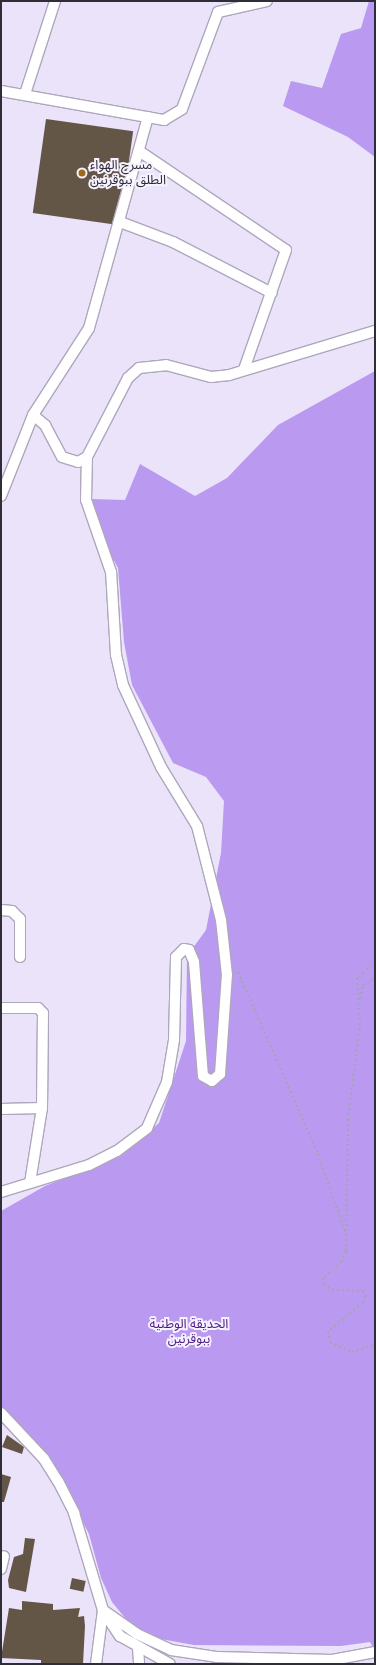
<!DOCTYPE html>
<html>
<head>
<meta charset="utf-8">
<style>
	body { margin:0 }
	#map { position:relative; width:376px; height:1665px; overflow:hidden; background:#eae3f9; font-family:"DM Sans","Noto Sans Arabic",sans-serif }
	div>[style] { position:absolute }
	.forest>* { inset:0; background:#ba99f0 }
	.building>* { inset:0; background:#645647; transform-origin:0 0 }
	.path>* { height:2px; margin-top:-1px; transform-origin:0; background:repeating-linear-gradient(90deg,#a7a2b3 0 2px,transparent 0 5px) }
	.roads { filter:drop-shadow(1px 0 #aea7bc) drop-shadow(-1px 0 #aea7bc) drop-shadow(0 1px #aea7bc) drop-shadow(0 -1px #aea7bc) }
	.street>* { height:10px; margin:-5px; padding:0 5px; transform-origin:5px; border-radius:5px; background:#fff }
	.dots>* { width:11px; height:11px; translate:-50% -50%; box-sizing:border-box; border:2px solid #f6f2ff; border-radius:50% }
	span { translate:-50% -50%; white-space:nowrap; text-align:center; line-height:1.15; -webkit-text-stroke:4px #f6f2ff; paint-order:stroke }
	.poi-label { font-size:13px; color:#2f2d35 }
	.left { translate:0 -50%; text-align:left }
	.park-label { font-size:13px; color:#4c1c80 }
	.frame { position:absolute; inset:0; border:2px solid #2f2d35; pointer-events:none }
</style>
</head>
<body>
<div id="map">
	<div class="forest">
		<i style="clip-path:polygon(369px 1px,375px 1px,375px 157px,348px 137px,283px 106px,291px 81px,322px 88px,341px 34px,361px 28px)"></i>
		<i style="clip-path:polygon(375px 371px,375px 1651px,370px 1642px,341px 1646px,194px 1645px,155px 1638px,130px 1624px,112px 1602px,101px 1578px,89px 1534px,63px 1483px,1px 1406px,1px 1211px,45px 1186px,121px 1156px,159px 1123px,186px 1041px,187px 956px,206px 930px,221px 853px,224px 801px,206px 777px,173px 763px,132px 685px,124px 642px,118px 568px,104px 542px,89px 525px,92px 499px,125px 500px,140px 464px,195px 496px,227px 478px,278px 425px)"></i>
	</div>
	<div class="building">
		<i style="left:46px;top:119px;width:88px;height:95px;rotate:8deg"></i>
		<i style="clip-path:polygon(7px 1435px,24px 1447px,22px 1454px,2px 1447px)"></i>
		<i style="clip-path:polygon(1px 1474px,11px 1477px,4px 1502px,1px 1502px)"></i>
		<i style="clip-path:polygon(25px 1538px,35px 1539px,26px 1592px,9px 1588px,8px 1580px,14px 1557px,23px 1554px)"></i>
		<i style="left:72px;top:1578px;width:14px;height:11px;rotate:12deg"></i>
		<i style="clip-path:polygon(22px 1601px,53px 1604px,53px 1610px,80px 1608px,78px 1617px,84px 1616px,85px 1626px,83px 1664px,41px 1664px,41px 1660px,1px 1658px,9px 1608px,22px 1610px)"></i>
	</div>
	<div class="path">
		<i style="left:375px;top:962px;width:24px;rotate:138deg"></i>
		<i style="left:357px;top:978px;width:46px;rotate:86.3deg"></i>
		<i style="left:360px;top:1024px;width:96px;rotate:97.2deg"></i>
		<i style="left:348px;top:1119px;width:132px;rotate:90.9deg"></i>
		<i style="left:346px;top:1251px;width:12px;rotate:114deg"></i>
		<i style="left:341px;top:1262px;width:24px;rotate:138deg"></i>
		<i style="left:323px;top:1278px;width:6px;rotate:81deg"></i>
		<i style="left:324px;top:1284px;width:10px;rotate:37deg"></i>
		<i style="left:332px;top:1290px;width:31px;rotate:2deg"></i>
		<i style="left:363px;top:1291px;width:6px;rotate:59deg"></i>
		<i style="left:366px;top:1296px;width:8px;rotate:113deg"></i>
		<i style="left:363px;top:1303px;width:45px;rotate:141.3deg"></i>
		<i style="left:328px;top:1331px;width:11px;rotate:80deg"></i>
		<i style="left:330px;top:1342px;width:24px;rotate:24deg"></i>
		<i style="left:352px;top:1352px;width:24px;rotate:-17deg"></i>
		<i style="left:238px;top:972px;width:199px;rotate:66.3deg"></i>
		<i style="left:318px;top:1154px;width:85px;rotate:70.7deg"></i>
		<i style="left:360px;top:999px;width:14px;rotate:-78deg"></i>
		<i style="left:363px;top:985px;width:14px;rotate:-30deg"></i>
	</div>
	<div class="roads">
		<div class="street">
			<i style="left:1px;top:91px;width:166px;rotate:10.1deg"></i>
			<i style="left:164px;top:120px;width:21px;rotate:-31deg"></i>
			<i style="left:182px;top:109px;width:103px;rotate:-69.6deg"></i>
			<i style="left:218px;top:12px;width:50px;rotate:-12.7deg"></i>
			<i style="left:25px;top:94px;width:98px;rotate:-72.1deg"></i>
			<i style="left:139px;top:151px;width:177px;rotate:34deg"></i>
			<i style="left:286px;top:250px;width:126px;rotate:109.4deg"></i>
			<i style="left:120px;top:222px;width:57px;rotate:20.7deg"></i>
			<i style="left:173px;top:242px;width:111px;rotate:27.3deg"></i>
			<i style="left:33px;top:415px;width:16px;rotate:40deg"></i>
			<i style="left:45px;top:425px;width:36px;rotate:62deg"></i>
			<i style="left:62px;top:457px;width:17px;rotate:17deg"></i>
			<i style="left:78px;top:462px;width:10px;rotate:-29deg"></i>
			<i style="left:87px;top:457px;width:89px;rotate:-62.6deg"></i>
			<i style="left:128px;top:378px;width:15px;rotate:-42deg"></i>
			<i style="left:139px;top:368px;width:27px;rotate:-6deg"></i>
			<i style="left:166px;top:365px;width:47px;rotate:14.9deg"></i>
			<i style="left:211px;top:377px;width:18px;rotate:-6deg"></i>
			<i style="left:229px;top:375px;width:152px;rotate:-16.8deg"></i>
			<i style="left:1px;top:496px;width:87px;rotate:-68.4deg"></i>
			<i style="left:33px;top:415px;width:103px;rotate:-57.2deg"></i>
			<i style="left:89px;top:328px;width:219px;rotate:-74.4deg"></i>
			<i style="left:1px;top:910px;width:11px;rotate:5deg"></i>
			<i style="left:12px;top:911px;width:11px;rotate:45deg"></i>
			<i style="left:20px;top:919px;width:38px;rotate:90deg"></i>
			<i style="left:1px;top:1008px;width:37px"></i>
			<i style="left:38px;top:1008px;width:7px;rotate:45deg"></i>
			<i style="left:43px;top:1013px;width:95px;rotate:90.6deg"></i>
			<i style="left:42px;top:1108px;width:76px;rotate:99.1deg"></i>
			<i style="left:1px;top:1109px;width:41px;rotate:-1.4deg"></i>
			<i style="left:1px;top:1192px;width:92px;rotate:-17.1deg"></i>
			<i style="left:89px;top:1165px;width:31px;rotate:-27deg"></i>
			<i style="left:117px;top:1151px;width:38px;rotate:-37deg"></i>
			<i style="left:147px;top:1128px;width:50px;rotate:-66.5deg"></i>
			<i style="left:167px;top:1082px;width:43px;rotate:-80.5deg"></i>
			<i style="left:174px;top:1040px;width:83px;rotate:-88.6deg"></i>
			<i style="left:176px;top:957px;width:11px;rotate:-45deg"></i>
			<i style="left:184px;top:949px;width:5px;rotate:11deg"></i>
			<i style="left:189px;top:950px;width:13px;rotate:67deg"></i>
			<i style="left:194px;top:962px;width:114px;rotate:85.5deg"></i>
			<i style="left:203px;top:1076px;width:10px;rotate:29deg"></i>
			<i style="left:212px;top:1081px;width:11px;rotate:-41deg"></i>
			<i style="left:220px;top:1074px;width:99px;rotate:-86deg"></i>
			<i style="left:227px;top:975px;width:55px;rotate:-96.2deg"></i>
			<i style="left:221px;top:920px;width:97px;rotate:-104.3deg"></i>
			<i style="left:197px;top:826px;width:69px;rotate:-121.4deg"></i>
			<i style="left:161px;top:767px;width:90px;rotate:-114.9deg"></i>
			<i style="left:123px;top:685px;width:31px;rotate:-103deg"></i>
			<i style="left:116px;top:655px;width:83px;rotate:-93.4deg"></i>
			<i style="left:111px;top:572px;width:76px;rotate:-109.1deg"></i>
			<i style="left:86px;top:500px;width:43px;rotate:-88.7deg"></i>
			<i style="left:1px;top:1413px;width:63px;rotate:46.9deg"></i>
			<i style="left:44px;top:1459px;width:26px;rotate:58deg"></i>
			<i style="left:58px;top:1481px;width:36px;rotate:63deg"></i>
			<i style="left:74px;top:1513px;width:101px;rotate:73.4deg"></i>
			<i style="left:103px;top:1610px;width:42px;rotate:35.2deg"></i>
			<i style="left:137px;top:1634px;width:38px;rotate:25deg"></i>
			<i style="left:171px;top:1650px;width:47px;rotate:8.7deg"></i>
			<i style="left:217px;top:1657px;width:115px;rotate:1.5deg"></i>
			<i style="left:332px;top:1660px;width:44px;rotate:-10.5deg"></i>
			<i style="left:1px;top:1569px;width:13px;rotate:-77deg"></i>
			<i style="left:105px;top:1614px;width:27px;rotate:56deg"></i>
			<i style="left:120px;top:1636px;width:57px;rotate:29.2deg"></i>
			<i style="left:138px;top:1648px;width:16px;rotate:86deg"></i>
			<i style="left:96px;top:1664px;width:54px;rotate:-82.6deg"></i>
		</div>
	</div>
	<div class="dots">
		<i style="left:82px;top:173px;background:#9c6a1f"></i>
	</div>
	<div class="poi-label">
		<span class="left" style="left:90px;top:173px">مسرح الهواء<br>الطلق ببوقرنين</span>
	</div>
	<div class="park-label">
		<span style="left:189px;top:1332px">الحديقة الوطنية<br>ببوقرنين</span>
	</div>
	<div class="frame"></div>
</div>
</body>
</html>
